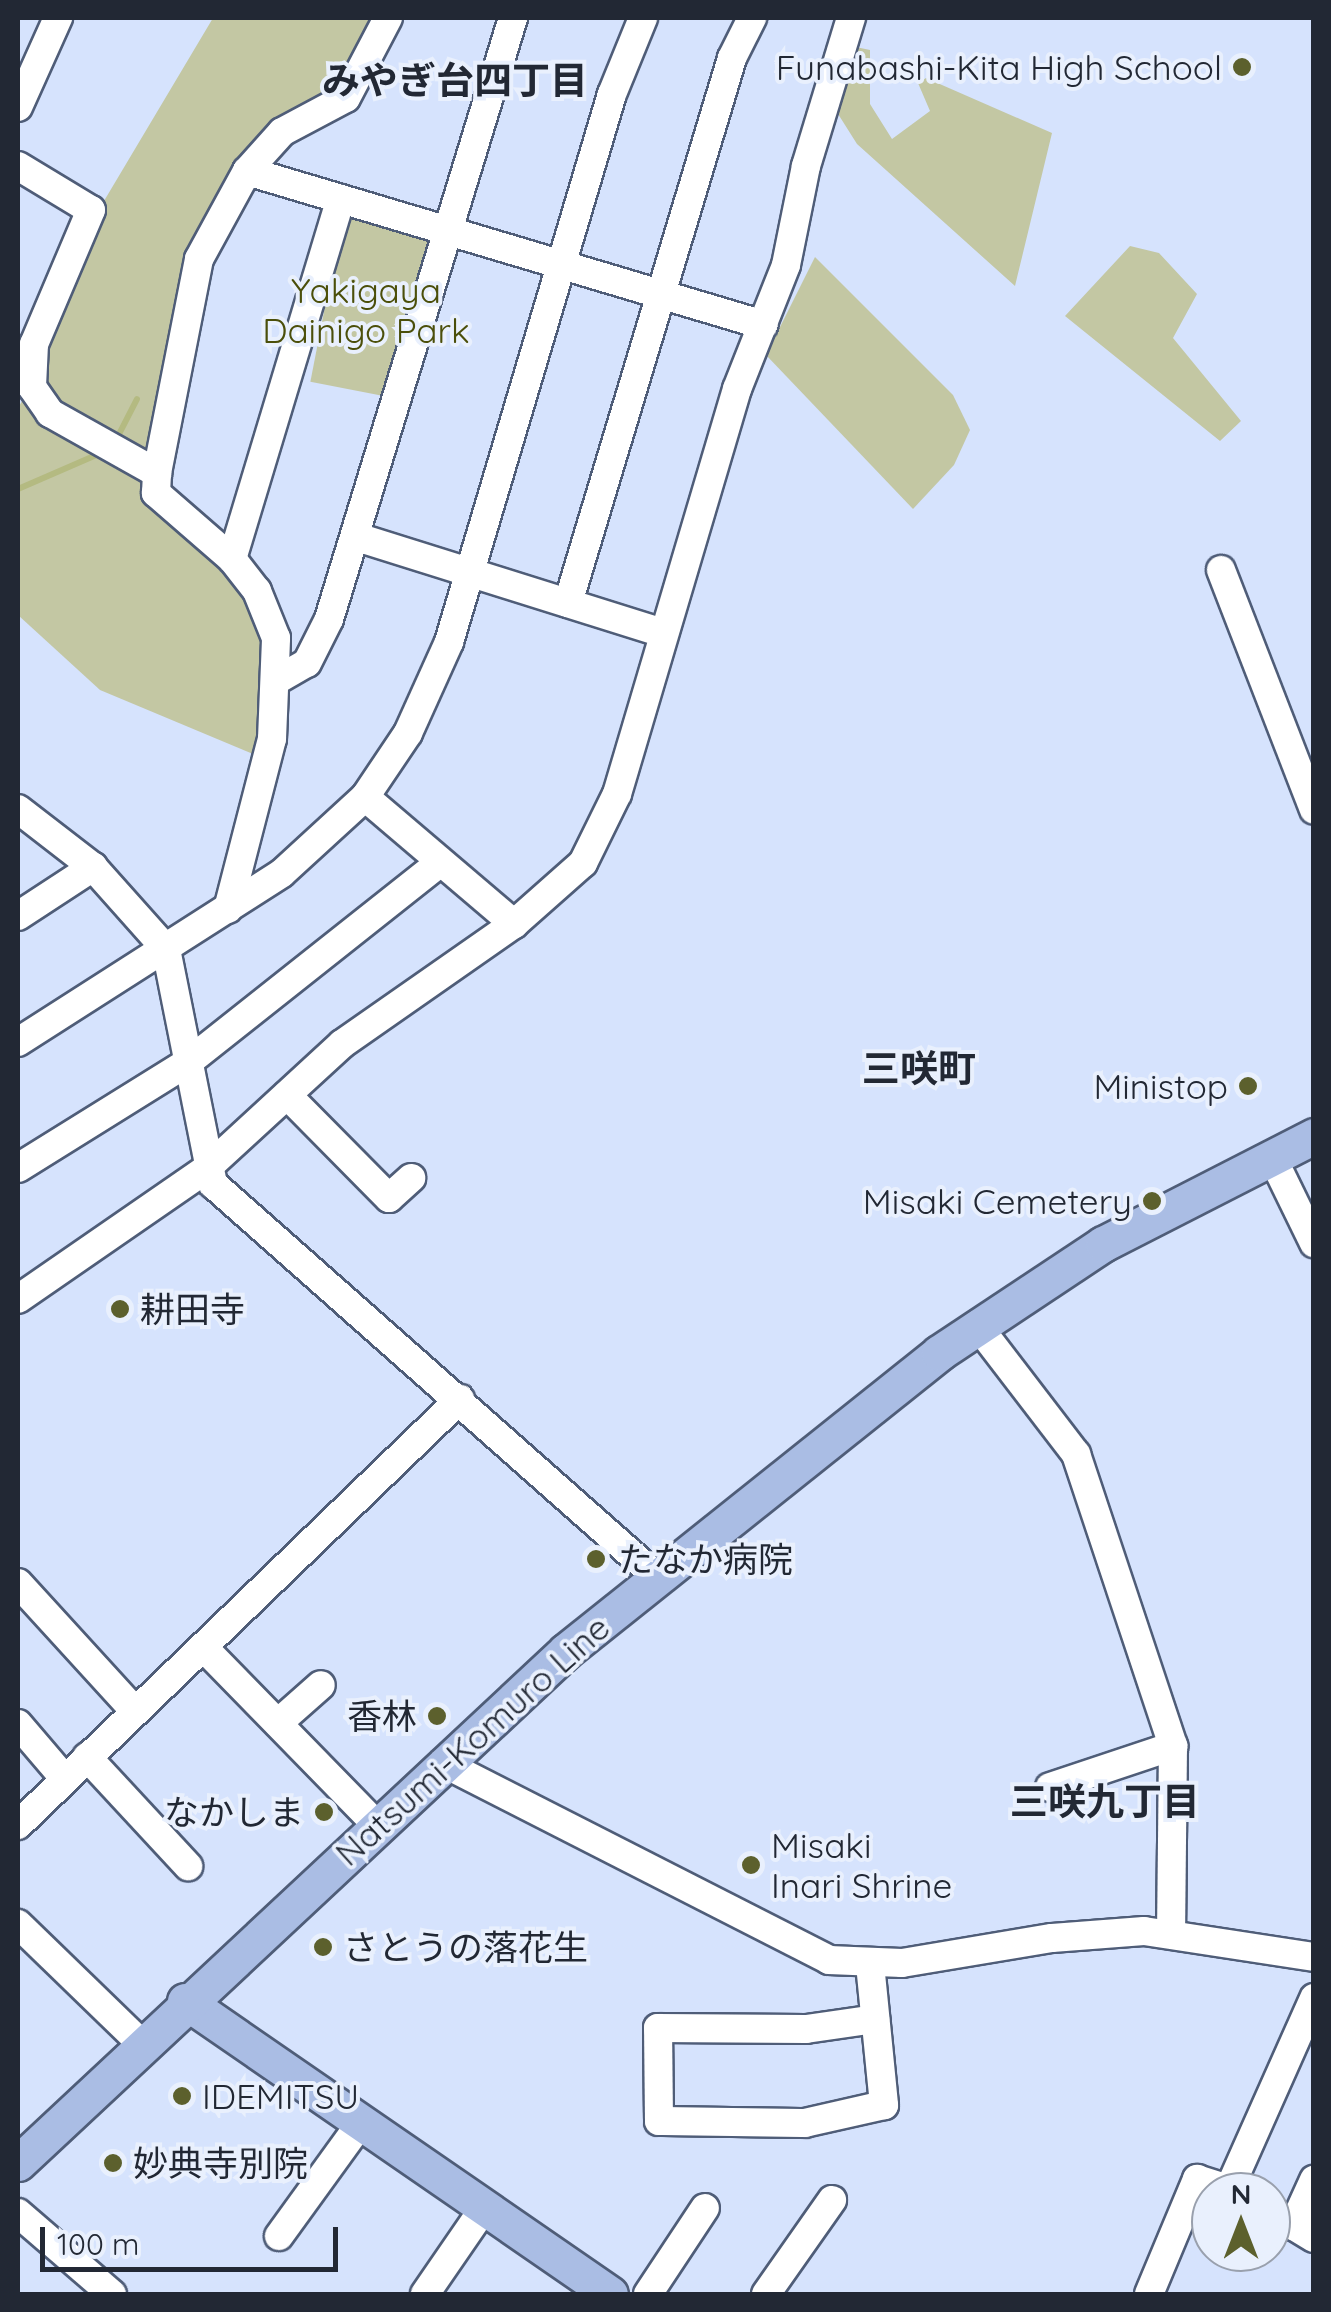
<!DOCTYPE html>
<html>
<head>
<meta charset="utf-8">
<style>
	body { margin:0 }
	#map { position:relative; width:1331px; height:2312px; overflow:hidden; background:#d6e3fd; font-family:Quicksand,"Noto Sans JP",sans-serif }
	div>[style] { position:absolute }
	.green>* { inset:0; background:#c3c7a3; transform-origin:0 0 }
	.stream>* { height:6px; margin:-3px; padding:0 3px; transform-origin:3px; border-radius:3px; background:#b4ba81 }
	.roads { filter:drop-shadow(2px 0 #4f5d78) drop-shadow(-2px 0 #4f5d78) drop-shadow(0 2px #4f5d78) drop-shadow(0 -2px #4f5d78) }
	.minor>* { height:28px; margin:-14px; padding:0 14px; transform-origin:14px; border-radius:14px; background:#fff }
	.major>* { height:35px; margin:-17.5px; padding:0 17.5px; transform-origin:17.5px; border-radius:17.5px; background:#aabde4 }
	.dots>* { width:28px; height:28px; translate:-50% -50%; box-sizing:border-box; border:5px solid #e9f0fd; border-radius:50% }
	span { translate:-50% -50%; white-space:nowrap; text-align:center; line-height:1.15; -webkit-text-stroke:8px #e9f0fd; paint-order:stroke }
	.poi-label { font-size:35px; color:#222834 }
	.right { translate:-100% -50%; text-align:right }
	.left { translate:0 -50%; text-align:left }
	.park-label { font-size:35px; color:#4b4f0a }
	.street-label { font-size:35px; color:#222834 }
	.neighbourhood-label { font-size:38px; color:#222834; font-weight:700 }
	.frame { position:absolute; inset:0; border:20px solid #222834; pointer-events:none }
	.north { position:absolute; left:1191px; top:2172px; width:100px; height:100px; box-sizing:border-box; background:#e9f0fd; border:2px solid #99a0ad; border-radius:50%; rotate:0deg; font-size:28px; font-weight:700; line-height:40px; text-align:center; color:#222834 }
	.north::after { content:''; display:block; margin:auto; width:35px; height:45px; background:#5c602d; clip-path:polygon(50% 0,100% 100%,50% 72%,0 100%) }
	.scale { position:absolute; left:40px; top:2227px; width:298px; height:45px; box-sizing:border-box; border:5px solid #222834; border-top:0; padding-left:12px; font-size:30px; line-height:35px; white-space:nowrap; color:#222834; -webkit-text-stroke:8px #e9f0fd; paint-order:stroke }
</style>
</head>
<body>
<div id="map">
	<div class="green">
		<i style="clip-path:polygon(213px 18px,382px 18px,340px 91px,284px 116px,194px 248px,145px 454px,58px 406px,40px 385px,40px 345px,98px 211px)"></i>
		<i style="clip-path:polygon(851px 46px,870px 50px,870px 104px,892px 139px,930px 111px,918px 83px,926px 78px,1052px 133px,1015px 286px,857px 144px,833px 106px)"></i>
		<i style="left:343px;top:214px;width:93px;height:171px;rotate:11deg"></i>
		<i style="clip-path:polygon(1130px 246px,1159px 253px,1197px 294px,1173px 338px,1241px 421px,1220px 441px,1065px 316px)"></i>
		<i style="clip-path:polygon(815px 257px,953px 395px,970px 430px,954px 465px,913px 509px,766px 355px)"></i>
		<i style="clip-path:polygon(26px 394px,144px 479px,260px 611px,268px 661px,258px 756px,100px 690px,18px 615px,18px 408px)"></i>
	</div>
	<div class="stream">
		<i style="left:116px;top:440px;width:46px;rotate:-62.9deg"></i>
		<i style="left:18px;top:489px;width:93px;rotate:-23.5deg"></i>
	</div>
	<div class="roads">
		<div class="minor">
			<i style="left:18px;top:107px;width:98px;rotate:-65.8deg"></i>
			<i style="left:18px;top:166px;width:85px;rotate:31.1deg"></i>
			<i style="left:91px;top:210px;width:146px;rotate:113deg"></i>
			<i style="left:34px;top:344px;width:43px;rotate:92.7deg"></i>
			<i style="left:32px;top:387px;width:32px;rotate:55deg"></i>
			<i style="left:50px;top:413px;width:123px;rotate:29.3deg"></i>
			<i style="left:247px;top:171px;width:539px;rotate:16.59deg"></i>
			<i style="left:357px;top:537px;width:318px;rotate:17.4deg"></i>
			<i style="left:232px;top:559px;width:376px;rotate:-73.2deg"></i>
			<i style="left:1221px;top:570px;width:257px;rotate:68.8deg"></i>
			<i style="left:568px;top:603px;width:569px;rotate:-73.25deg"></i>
			<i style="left:732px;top:58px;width:45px;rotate:-63.4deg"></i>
			<i style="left:277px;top:680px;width:34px;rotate:-30deg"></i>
			<i style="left:307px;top:663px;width:49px;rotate:-63.4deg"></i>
			<i style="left:329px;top:619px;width:629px;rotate:-72.98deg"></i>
			<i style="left:365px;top:797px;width:196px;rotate:40.4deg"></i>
			<i style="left:18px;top:809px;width:95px;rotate:37.7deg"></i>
			<i style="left:93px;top:867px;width:110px;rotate:48.3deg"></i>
			<i style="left:166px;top:949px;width:240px;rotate:78.7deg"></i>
			<i style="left:213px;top:1184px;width:593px;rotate:41.51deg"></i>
			<i style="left:228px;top:909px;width:176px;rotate:-75.5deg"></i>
			<i style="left:272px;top:739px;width:101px;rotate:-87.7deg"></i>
			<i style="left:276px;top:638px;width:51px;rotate:-112deg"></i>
			<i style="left:257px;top:591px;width:41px;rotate:-128deg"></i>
			<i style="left:232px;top:559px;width:101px;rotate:-139deg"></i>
			<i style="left:156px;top:493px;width:20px;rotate:-87deg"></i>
			<i style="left:157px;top:473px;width:218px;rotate:-78.9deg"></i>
			<i style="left:199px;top:259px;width:100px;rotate:-61.4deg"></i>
			<i style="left:247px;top:171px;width:52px;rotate:-48.1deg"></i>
			<i style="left:282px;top:132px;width:72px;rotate:-28deg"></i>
			<i style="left:346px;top:98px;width:90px;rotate:-62.3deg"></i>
			<i style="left:18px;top:916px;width:90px;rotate:-33.2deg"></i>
			<i style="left:18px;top:1042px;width:313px;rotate:-32.6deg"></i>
			<i style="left:282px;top:873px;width:113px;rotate:-42.5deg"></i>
			<i style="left:365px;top:797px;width:77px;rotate:-56.1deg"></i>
			<i style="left:408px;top:733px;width:100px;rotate:-65.7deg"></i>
			<i style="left:449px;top:642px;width:572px;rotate:-73.44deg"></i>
			<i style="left:612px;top:94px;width:82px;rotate:-67.8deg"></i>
			<i style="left:287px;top:1095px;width:145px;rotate:45.3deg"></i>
			<i style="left:389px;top:1198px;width:30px;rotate:-42deg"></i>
			<i style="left:1272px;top:1157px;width:96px;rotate:64deg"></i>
			<i style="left:18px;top:1168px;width:199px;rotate:-31.9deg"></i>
			<i style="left:187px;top:1063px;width:322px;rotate:-38.4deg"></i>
			<i style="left:18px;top:1299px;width:227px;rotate:-34.6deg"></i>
			<i style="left:205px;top:1170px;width:186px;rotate:-42.6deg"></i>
			<i style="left:342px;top:1044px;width:210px;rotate:-34.9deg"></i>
			<i style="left:514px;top:924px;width:92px;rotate:-41.5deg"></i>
			<i style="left:583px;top:863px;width:77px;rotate:-63.8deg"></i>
			<i style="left:617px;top:794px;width:422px;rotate:-73.5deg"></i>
			<i style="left:737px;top:389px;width:133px;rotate:-68.4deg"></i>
			<i style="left:786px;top:265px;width:101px;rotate:-78.6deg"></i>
			<i style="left:806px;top:166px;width:155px;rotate:-73.1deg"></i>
			<i style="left:977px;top:1325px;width:163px;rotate:52.5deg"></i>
			<i style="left:1076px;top:1454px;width:308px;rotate:71.6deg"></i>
			<i style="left:1173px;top:1746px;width:186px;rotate:90.6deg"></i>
			<i style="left:18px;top:1583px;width:173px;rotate:47.6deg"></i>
			<i style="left:205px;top:1649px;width:246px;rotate:45.7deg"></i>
			<i style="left:278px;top:1723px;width:57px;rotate:-41.5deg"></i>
			<i style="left:18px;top:1724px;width:72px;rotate:49.5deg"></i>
			<i style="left:87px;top:1757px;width:149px;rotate:47.2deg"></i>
			<i style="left:443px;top:1763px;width:433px;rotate:27deg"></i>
			<i style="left:829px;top:1960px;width:73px;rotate:2.4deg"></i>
			<i style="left:902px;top:1963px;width:152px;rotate:-9.5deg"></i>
			<i style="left:1052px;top:1938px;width:92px;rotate:-4.4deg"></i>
			<i style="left:1144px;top:1931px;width:172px;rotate:8.7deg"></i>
			<i style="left:1050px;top:1787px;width:130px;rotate:-18.4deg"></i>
			<i style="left:18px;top:1825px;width:614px;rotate:-43.94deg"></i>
			<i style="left:18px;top:1924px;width:171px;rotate:44.1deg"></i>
			<i style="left:870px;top:1964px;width:142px;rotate:84.3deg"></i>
			<i style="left:884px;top:2105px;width:81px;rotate:167.2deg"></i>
			<i style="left:805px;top:2123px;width:146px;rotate:-179.2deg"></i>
			<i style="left:659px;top:2121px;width:93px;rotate:-90.6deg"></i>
			<i style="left:658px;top:2028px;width:148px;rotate:0.4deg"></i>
			<i style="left:806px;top:2029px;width:70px;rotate:-8.2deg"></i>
			<i style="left:1230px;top:2187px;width:207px;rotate:-66deg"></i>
			<i style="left:1271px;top:2212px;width:50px;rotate:31.2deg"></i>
			<i style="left:18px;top:2213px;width:124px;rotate:40.8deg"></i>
			<i style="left:1293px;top:2226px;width:51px;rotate:-65.5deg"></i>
			<i style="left:279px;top:2236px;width:138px;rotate:-54.1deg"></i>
			<i style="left:425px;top:2294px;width:104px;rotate:-55.5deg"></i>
			<i style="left:648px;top:2294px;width:103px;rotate:-56.5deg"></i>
			<i style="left:766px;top:2294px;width:115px;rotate:-54.9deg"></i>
			<i style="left:1149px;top:2294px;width:125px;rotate:-67.3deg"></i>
			<i style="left:1197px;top:2179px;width:43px;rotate:17.6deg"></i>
		</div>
		<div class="major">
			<i style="left:185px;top:2001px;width:516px;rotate:34.58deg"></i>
			<i style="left:18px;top:2163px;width:750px;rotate:-43.05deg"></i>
			<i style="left:566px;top:1651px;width:477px;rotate:-38.6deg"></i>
			<i style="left:939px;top:1353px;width:197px;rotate:-33.6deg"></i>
			<i style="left:1103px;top:1244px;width:237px;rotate:-27.1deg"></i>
		</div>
	</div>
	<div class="dots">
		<i style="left:1242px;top:67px;background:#5c602d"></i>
		<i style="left:1248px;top:1086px;background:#5c602d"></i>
		<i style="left:1152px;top:1201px;background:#5c602d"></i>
		<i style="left:120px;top:1309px;background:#5c602d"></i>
		<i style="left:596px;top:1559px;background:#5c602d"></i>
		<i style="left:437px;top:1716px;background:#5c602d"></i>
		<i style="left:324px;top:1812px;background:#5c602d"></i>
		<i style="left:751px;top:1865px;background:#5c602d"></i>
		<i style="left:323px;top:1947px;background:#5c602d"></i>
		<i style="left:182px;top:2096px;background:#5c602d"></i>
		<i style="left:113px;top:2163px;background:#5c602d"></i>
	</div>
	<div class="poi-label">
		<span class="right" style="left:1222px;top:67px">Funabashi-Kita High School</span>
		<span class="right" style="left:1228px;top:1086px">Ministop</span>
		<span class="right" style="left:1132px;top:1201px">Misaki Cemetery</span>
		<span class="left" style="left:140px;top:1309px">耕田寺</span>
		<span class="left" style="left:618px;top:1559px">たなか病院</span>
		<span class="right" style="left:417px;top:1716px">香林</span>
		<span class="right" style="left:304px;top:1812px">なかしま</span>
		<span class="left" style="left:771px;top:1865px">Misaki<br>Inari Shrine</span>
		<span class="left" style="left:343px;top:1947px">さとうの落花生</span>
		<span class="left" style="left:202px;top:2096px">IDEMITSU</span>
		<span class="left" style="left:133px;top:2163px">妙典寺別院</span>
	</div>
	<div class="park-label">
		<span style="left:366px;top:310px">Yakigaya<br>Dainigo Park</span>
	</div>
	<div class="street-label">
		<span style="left:472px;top:1740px;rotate:-42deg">Natsumi-Komuro Line</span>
	</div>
	<div class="neighbourhood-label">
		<span style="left:455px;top:81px">みやぎ台四丁目</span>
		<span style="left:919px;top:1069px">三咲町</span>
		<span style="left:1105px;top:1802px">三咲九丁目</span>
	</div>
	<div class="frame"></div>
	<div class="north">N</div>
	<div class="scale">100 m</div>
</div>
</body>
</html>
